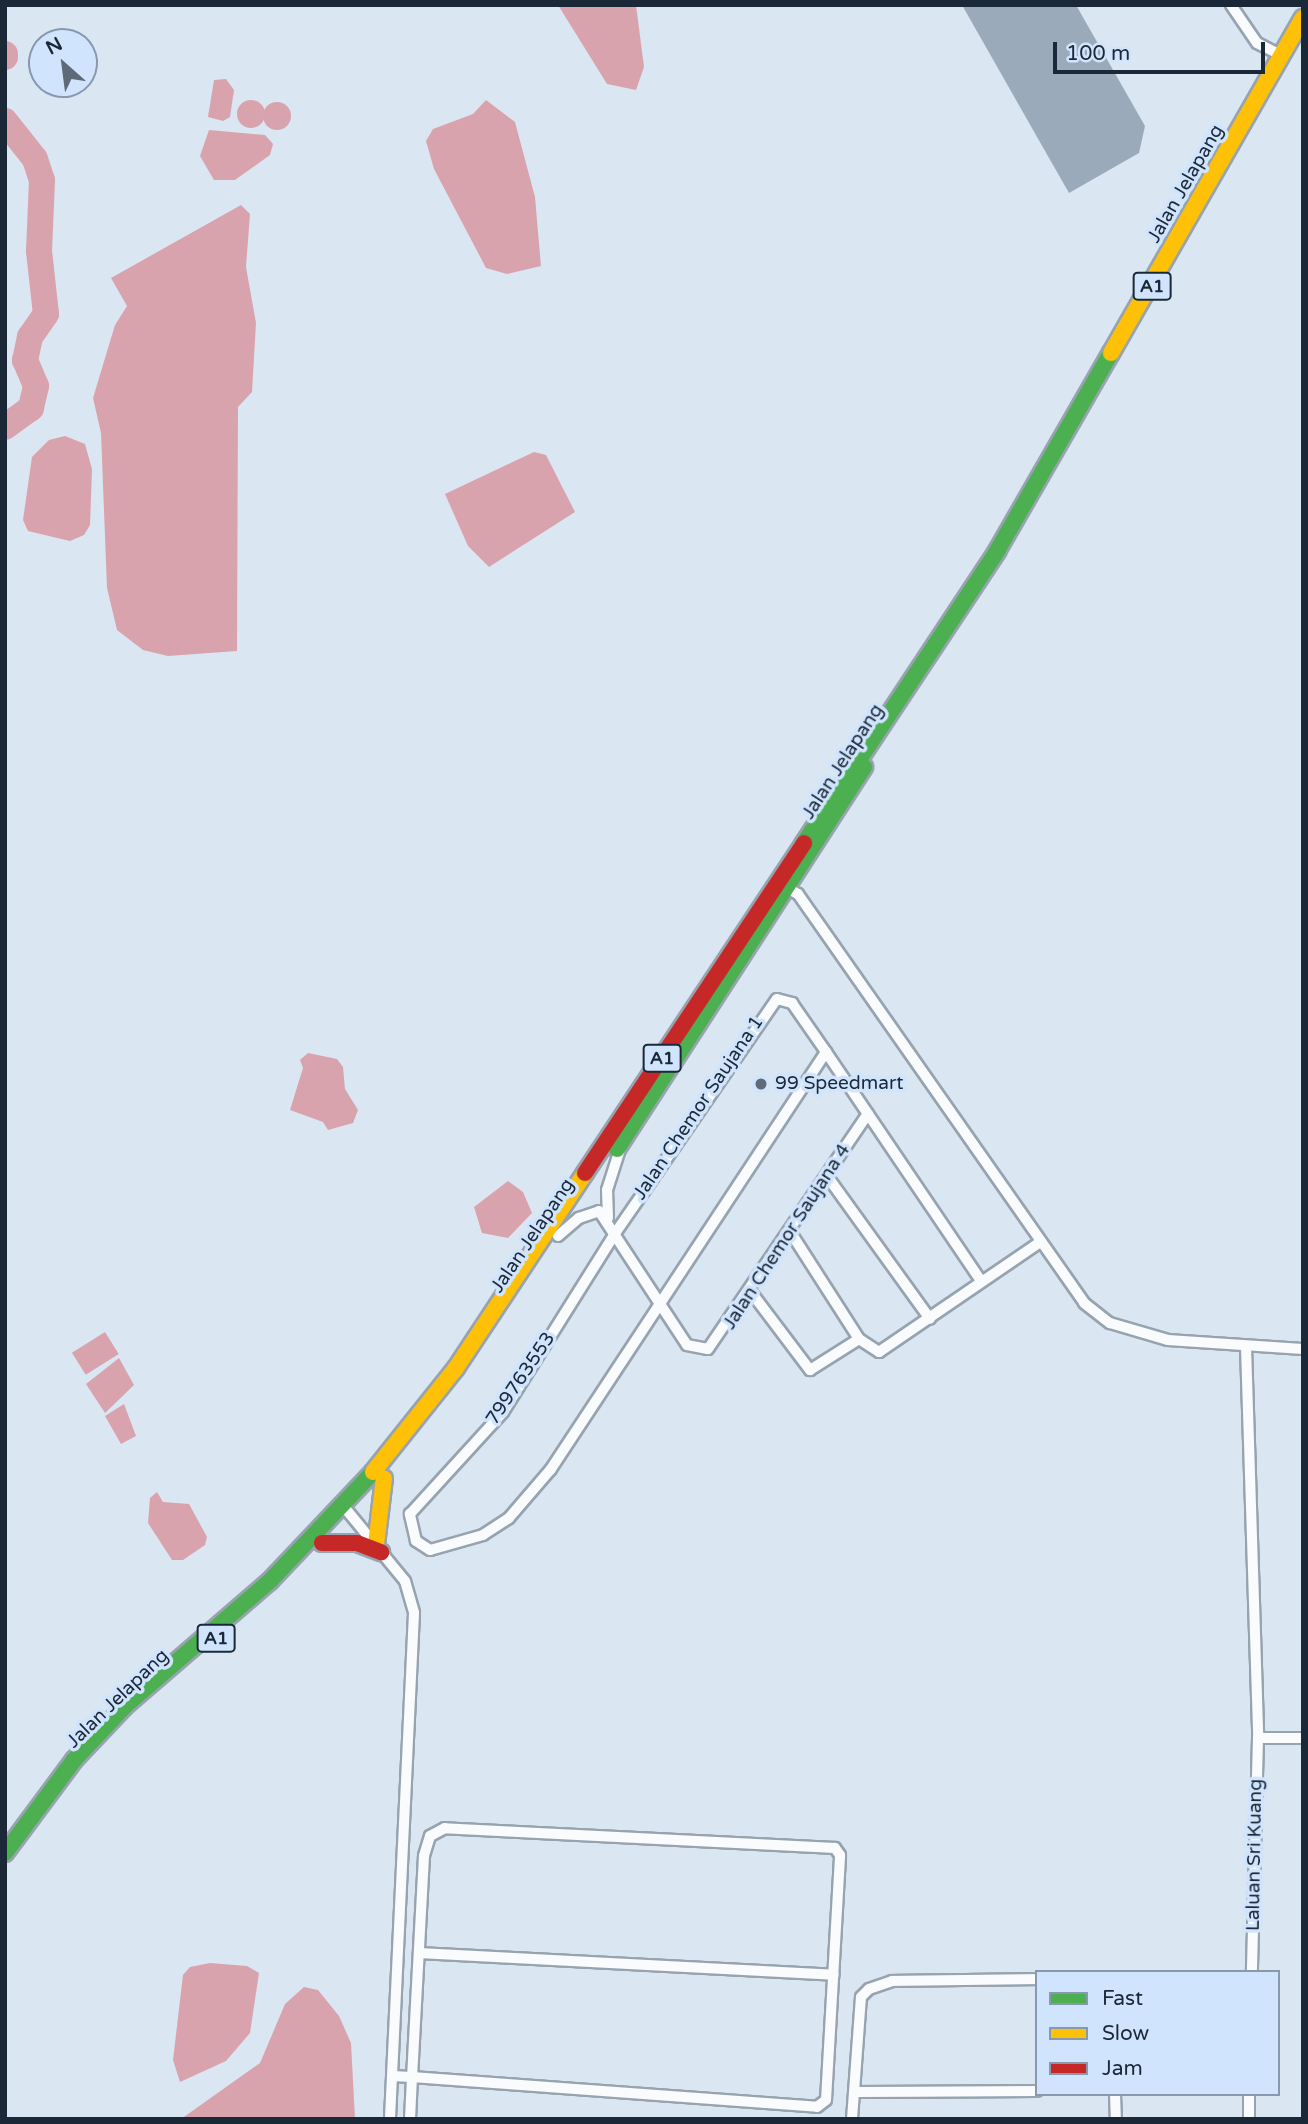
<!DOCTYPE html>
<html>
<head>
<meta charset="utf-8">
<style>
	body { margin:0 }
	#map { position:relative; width:1308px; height:2124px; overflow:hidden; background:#dae6f2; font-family:"Varela Round",sans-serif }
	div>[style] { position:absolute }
	.water>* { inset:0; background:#d9a3ae; transform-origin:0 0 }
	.round { border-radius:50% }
	.river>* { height:26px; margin:-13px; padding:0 13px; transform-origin:13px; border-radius:13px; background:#d9a3ae }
	.building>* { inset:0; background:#9aaaba }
	.roads { filter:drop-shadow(2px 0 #97a3af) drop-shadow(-2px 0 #97a3af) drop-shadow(0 2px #97a3af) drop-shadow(0 -2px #97a3af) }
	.street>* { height:10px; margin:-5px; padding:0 5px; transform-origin:5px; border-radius:5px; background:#f9fbfd }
	.fast>* { height:16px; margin:-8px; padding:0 8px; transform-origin:8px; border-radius:8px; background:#4caf50 }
	.slow>* { height:16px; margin:-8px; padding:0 8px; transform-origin:8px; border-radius:8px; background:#ffc107 }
	.jam>* { height:16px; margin:-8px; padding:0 8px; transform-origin:8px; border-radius:8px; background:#c62828 }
	.dots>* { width:19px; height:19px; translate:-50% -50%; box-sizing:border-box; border:4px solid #d0e5fd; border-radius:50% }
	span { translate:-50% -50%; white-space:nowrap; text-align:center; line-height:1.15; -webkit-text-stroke:7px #d0e5fd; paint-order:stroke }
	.shield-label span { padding:2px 5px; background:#d0e5fd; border:2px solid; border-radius:5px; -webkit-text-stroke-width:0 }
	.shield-label { font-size:18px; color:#1b2837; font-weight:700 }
	.street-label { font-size:19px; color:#1b2837 }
	.poi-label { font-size:19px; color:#1b2837 }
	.left { translate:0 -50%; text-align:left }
	.frame { position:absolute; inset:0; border:7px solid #1b2837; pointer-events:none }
	.legend { position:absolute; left:1035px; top:1970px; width:245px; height:126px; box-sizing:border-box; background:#d0e5fd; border:2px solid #8899ae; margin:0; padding:9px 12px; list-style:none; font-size:21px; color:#1b2837 }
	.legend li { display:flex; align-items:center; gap:14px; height:35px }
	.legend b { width:35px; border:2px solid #8899ae }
	.north { position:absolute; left:28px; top:28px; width:70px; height:70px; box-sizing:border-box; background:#d0e5fd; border:2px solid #8899ae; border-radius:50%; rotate:332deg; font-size:19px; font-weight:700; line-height:28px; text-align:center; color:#1b2837 }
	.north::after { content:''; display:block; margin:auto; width:24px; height:32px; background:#5e6a78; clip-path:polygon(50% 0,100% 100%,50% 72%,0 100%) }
	.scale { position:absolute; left:1053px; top:42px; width:212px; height:32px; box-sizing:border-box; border:4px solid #1b2837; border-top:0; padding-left:9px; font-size:21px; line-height:24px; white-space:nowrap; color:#1b2837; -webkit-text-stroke:5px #d0e5fd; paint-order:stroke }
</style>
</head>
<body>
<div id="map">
	<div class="water">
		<i style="clip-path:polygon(558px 5px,636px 5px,644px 67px,636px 90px,607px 84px)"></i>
		<i style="clip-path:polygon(214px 80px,226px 79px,234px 90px,230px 117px,223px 121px,208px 117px)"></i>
		<i class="round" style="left:237px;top:100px;width:28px;height:28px"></i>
		<i style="clip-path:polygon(486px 100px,515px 122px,535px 197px,541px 266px,507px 274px,486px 268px,434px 169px,426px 141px,433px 129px,473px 114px)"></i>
		<i class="round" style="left:263px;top:102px;width:28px;height:28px"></i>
		<i style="clip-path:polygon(209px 130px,265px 135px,273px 144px,270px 155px,235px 180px,214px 180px,200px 156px)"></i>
		<i style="clip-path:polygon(241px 205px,250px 214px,246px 267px,256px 323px,252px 392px,238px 407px,237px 651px,168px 656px,143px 650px,117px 630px,107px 588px,101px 433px,93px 398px,115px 325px,127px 306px,111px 278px)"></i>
		<i style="clip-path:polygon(65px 436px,85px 444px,92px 469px,90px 525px,84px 535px,70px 541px,28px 531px,23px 520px,32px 457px,49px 440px)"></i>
		<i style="clip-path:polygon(534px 452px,546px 455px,575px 512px,489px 567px,468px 546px,445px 494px)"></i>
		<i style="clip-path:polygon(308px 1053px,337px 1059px,343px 1067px,345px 1089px,358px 1110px,353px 1123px,328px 1130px,323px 1122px,290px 1110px,303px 1068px,300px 1060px)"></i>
		<i style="clip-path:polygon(508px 1181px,523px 1192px,532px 1213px,508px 1238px,482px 1233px,474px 1207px)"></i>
		<i style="left:105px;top:1332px;width:26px;height:39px;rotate:58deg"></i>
		<i style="clip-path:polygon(119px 1358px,134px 1385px,105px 1413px,86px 1384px)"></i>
		<i style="clip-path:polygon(124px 1404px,136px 1436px,121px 1444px,105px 1416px)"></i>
		<i style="clip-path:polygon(157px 1492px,163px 1502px,189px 1504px,207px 1537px,205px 1545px,183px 1560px,172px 1560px,148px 1523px,150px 1498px)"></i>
		<i style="clip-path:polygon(210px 1963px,247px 1966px,259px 1973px,250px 2033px,226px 2061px,180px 2082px,173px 2060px,183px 1975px,190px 1967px)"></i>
		<i style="clip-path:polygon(304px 1987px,318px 1990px,339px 2016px,351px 2043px,355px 2119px,181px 2119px,260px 2063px,285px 2004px)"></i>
	</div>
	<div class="river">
		<i style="left:5px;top:54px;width:3px;rotate:90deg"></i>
		<i style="left:5px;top:121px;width:48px;rotate:51.7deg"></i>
		<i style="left:35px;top:159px;width:22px;rotate:72deg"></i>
		<i style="left:42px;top:180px;width:71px;rotate:92.4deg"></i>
		<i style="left:39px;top:251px;width:63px;rotate:83.7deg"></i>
		<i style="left:46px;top:314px;width:28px;rotate:125deg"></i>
		<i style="left:30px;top:337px;width:24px;rotate:102deg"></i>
		<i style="left:25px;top:360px;width:28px;rotate:67deg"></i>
		<i style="left:36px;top:386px;width:23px;rotate:103deg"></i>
		<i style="left:31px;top:408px;width:32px;rotate:144deg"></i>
	</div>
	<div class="building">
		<i style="clip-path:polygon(962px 5px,1076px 5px,1145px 126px,1139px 153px,1069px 193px)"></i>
	</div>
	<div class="roads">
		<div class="street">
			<i style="left:1231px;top:5px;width:46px;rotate:55.6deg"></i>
			<i style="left:1257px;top:43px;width:29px;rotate:27deg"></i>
			<i style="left:783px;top:886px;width:17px;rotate:28deg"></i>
			<i style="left:798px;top:894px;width:499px;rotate:55deg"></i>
			<i style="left:1084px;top:1303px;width:33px;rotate:38deg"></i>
			<i style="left:1110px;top:1323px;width:60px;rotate:16.3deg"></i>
			<i style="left:1168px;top:1340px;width:135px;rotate:3.8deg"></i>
			<i style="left:826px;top:1052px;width:500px;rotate:123.4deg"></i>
			<i style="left:551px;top:1469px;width:65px;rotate:130.6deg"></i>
			<i style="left:509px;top:1518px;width:31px;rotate:147deg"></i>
			<i style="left:483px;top:1535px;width:55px;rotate:164.2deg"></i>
			<i style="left:430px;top:1550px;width:17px;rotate:-147deg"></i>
			<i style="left:416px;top:1541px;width:28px;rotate:-103deg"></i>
			<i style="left:410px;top:1514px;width:138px;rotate:-47.6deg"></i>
			<i style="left:503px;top:1412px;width:213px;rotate:-57.9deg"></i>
			<i style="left:616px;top:1232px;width:283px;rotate:-55.4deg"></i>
			<i style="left:777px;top:999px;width:16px;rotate:15deg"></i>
			<i style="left:792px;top:1003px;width:60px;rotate:55.2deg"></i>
			<i style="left:826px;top:1052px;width:75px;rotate:55.9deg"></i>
			<i style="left:868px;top:1114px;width:202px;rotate:55.9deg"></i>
			<i style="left:827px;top:1176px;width:176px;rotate:54.2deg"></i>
			<i style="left:608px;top:1218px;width:28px;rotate:-92deg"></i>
			<i style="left:607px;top:1190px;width:46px;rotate:-72.3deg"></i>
			<i style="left:791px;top:1233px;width:126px;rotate:57.3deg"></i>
			<i style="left:859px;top:1339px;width:24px;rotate:33deg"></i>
			<i style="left:879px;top:1352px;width:195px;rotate:-34.3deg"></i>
			<i style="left:558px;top:1236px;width:28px;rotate:-41deg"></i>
			<i style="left:579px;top:1218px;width:21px;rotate:-19deg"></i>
			<i style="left:599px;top:1211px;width:160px;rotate:56.7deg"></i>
			<i style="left:687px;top:1345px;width:21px;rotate:11deg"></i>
			<i style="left:708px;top:1349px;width:284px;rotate:-55.8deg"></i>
			<i style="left:751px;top:1292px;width:98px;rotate:52.9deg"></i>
			<i style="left:810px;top:1370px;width:58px;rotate:-32.3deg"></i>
			<i style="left:1246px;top:1347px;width:391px;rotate:88.2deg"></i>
			<i style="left:1258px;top:1738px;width:234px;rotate:91.5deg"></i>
			<i style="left:345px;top:1508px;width:94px;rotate:50.6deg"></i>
			<i style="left:405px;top:1581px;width:33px;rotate:74deg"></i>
			<i style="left:414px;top:1613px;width:507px;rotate:92.72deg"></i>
			<i style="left:1258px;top:1738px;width:45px"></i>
			<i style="left:419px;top:1953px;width:415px;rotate:3deg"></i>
			<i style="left:392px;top:2076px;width:20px;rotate:3deg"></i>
			<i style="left:412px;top:2077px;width:406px;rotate:4.2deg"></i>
			<i style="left:817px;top:2107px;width:11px;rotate:-38deg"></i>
			<i style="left:826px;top:2100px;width:245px;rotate:-86.7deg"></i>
			<i style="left:840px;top:1855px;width:9px;rotate:-126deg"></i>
			<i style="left:835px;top:1848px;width:391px;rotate:-177.1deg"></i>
			<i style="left:445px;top:1828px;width:17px;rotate:152deg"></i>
			<i style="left:430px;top:1836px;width:21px;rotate:107deg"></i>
			<i style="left:424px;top:1856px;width:221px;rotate:93.1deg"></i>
			<i style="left:412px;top:2077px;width:42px;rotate:92.7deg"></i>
			<i style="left:854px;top:2092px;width:183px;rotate:-0.3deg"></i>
			<i style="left:1115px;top:2094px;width:25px;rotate:88deg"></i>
			<i style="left:852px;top:2119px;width:122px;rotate:-85.8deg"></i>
			<i style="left:861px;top:1997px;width:11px;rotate:-45deg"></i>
			<i style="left:869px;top:1989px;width:24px;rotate:-19deg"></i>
			<i style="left:892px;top:1981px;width:145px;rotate:-0.8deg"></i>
			<i style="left:1249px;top:2119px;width:25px;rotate:-90deg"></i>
		</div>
		<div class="fast">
			<i style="left:804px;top:843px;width:350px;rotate:-56.5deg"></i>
			<i style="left:997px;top:551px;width:228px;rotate:-60.1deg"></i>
			<i style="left:617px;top:1149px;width:455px;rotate:-57.1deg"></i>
			<i style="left:5px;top:1853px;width:116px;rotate:-53.4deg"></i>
			<i style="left:74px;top:1760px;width:74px;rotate:-46.6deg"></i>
			<i style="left:125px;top:1706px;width:191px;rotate:-40.8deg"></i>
			<i style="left:270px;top:1581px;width:150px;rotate:-46.6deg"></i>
		</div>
		<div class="slow">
			<i style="left:1111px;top:353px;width:386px;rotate:-60.2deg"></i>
			<i style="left:373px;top:1472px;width:133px;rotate:-51.4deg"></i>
			<i style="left:456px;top:1368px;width:234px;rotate:-56.5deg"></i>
			<i style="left:376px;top:1545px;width:67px;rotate:-83.2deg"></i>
		</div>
		<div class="jam">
			<i style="left:585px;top:1173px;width:396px;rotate:-56.4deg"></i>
			<i style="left:322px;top:1543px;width:35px"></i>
			<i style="left:357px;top:1543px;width:26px;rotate:21deg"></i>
		</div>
	</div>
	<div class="dots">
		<i style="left:761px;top:1084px;background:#5e6a78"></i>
	</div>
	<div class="shield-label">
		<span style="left:1152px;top:286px">A1</span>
		<span style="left:662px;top:1058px">A1</span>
		<span style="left:216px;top:1638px">A1</span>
	</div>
	<div class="street-label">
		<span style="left:1186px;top:184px;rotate:-60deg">Jalan Jelapang</span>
		<span style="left:843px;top:762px;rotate:-57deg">Jalan Jelapang</span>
		<span style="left:699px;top:1108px;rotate:-56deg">Jalan Chemor Saujana 1</span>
		<span style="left:533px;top:1236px;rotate:-56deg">Jalan Jelapang</span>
		<span style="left:787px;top:1237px;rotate:-57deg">Jalan Chemor Saujana 4</span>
		<span style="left:521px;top:1379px;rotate:-56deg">799763553</span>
		<span style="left:118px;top:1699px;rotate:-44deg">Jalan Jelapang</span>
		<span style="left:1255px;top:1855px;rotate:-89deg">Laluan Sri Kuang</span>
	</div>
	<div class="poi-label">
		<span class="left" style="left:775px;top:1084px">99 Speedmart</span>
	</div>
	<div class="frame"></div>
	<ul class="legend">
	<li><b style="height:9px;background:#4caf50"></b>Fast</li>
	<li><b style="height:9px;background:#ffc107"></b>Slow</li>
	<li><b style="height:9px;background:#c62828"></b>Jam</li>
	</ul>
	<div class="north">N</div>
	<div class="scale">100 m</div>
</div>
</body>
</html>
